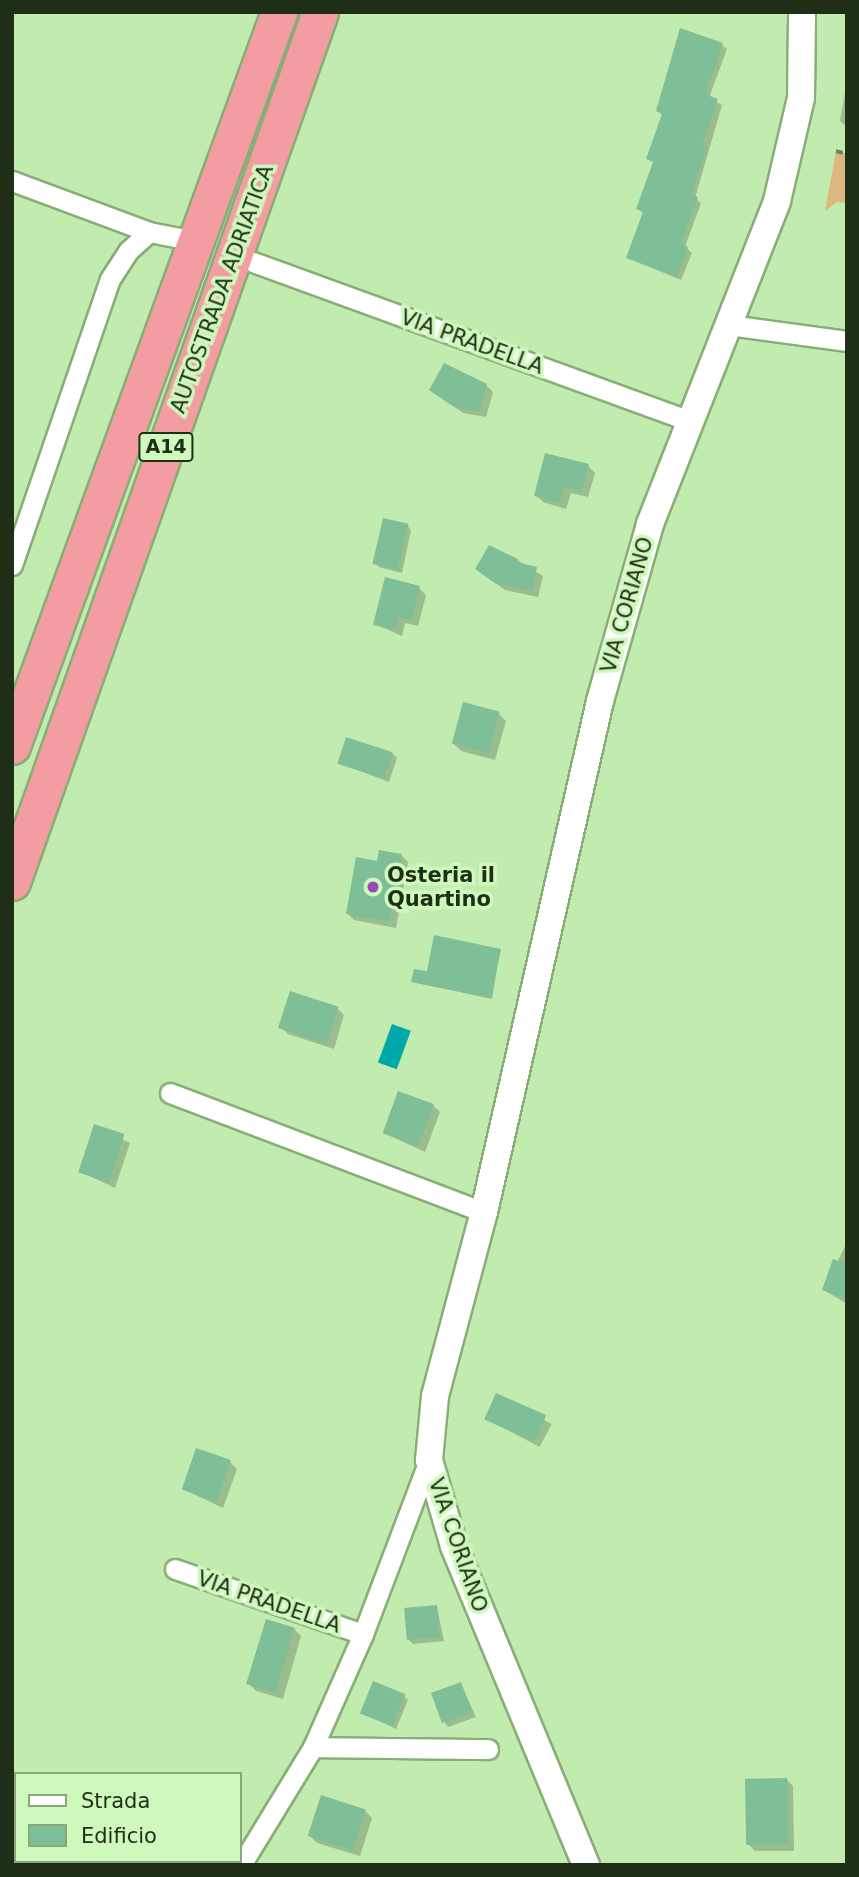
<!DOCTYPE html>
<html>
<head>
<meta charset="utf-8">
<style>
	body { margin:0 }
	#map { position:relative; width:859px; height:1877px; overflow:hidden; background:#c2ebb0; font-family:"DejaVu Sans",sans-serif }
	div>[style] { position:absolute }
	.green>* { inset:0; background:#ddb780 }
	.water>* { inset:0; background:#00a8aa; transform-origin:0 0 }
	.shadow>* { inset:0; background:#0003; transform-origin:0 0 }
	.building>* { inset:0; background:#7ebf97; transform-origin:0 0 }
	.path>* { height:3.5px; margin-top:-1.75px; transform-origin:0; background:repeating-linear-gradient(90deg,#6d8960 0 7px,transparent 0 10.5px) }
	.roads { filter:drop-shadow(2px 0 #88ae76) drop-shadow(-2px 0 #88ae76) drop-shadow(0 2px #88ae76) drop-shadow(0 -2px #88ae76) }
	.street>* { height:19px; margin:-9.5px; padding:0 9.5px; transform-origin:9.5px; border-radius:9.5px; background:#fff }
	.secondary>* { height:26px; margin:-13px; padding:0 13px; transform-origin:13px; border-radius:13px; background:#fff }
	.highway>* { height:35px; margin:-17.5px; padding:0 17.5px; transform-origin:17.5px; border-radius:17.5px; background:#f39da2 }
	.dots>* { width:19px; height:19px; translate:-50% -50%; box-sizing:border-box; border:4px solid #cff8bd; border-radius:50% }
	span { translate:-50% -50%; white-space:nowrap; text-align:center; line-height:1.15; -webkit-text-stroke:7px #cff8bd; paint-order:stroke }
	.shield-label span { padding:2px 5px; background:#cff8bd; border:2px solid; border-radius:5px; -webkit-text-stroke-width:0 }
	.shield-label { font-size:19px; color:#1e2e17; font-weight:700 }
	.street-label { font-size:21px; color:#1e2e17 }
	.poi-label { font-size:21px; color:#1e2e17; font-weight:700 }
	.left { translate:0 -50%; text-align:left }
	.frame { position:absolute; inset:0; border:14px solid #1e2e17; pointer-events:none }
	.legend { position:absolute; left:14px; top:1772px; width:228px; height:91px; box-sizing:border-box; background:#cff8bd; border:2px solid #88a77b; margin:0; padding:9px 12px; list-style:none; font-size:21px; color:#1e2e17 }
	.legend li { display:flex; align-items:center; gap:14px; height:35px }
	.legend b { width:35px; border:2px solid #88a77b }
</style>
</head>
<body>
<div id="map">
	<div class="green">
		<i style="clip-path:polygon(836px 151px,847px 154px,847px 203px,837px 202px,825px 211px)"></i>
	</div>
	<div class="water">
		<i style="left:392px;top:1024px;width:20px;height:41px;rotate:20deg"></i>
	</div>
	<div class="shadow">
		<i style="clip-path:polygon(722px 45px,727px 49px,709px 98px,722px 105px,695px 198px,701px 203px,685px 247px,692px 253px,681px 280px,628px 258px,644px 214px,638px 209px,654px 163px,648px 158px,663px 116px,658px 111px)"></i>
		<i style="clip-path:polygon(846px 86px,847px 86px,847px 127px,840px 121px)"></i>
		<i style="clip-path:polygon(486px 385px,493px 392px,486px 417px,463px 413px,431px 390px)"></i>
		<i style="clip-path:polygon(588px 466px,595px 473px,588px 497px,571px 493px,566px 509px,543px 502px,536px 495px)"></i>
		<i style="clip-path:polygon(407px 525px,411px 530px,402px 573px,379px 567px,375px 563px)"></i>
		<i style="clip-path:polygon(517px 560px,543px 576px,538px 597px,505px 590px,477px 569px)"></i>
		<i style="clip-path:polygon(419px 588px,426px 595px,418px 626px,405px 623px,402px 636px,375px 624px)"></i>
		<i style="clip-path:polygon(499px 714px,506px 721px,495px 760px,461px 751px,454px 744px)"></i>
		<i style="clip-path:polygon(392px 753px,397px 758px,389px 782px,339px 763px)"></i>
		<i style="clip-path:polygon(401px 855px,408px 862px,396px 928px,354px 920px,347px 913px,378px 863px)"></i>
		<i style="clip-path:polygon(500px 950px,492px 999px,413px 982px,429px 973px)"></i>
		<i style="clip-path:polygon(337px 1008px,344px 1015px,334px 1049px,288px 1034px,281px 1027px)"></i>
		<i style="clip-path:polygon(433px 1105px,440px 1112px,425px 1152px,384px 1133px)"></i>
		<i style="clip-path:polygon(95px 1126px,130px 1143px,115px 1188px,79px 1171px)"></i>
		<i style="clip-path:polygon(847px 1242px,847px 1304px,824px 1290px)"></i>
		<i style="left:497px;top:1395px;width:62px;height:26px;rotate:28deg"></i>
		<i style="clip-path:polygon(230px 1462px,237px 1469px,223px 1508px,183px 1489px)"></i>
		<i style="clip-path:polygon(437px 1607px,444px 1641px,413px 1644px,408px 1639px)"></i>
		<i style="clip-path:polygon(294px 1629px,301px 1636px,283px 1699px,256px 1691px,249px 1684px)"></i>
		<i style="clip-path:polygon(461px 1684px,476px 1717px,448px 1727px,444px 1722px)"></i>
		<i style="clip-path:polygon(404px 1696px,408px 1700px,396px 1729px,361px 1712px)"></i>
		<i style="clip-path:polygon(786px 1779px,793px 1786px,794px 1851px,755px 1851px,748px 1844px)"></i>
		<i style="clip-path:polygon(365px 1811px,372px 1818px,360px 1856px,317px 1843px,310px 1836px)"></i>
	</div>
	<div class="building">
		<i style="clip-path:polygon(680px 28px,723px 43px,705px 94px,718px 99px,702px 145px,708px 147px,691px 195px,698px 197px,681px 244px,688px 247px,677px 277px,626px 258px,643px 212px,636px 209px,653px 162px,646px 159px,662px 114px,656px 111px)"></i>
		<i style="clip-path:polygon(444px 363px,487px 384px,479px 411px,454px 407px,429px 390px)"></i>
		<i style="clip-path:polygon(545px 453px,589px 464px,581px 492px,564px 487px,560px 503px,534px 496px)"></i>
		<i style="left:383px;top:518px;width:26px;height:47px;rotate:13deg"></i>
		<i style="clip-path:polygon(489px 545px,518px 559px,517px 562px,537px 567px,532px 591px,496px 584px,475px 569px)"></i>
		<i style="clip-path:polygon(385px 577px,420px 586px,411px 620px,398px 617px,395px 630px,373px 625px)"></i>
		<i style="left:463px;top:702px;width:38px;height:43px;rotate:15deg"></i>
		<i style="left:346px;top:737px;width:49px;height:28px;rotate:18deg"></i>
		<i style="clip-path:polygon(379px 850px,402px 854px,390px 922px,346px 914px,356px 857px,377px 861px)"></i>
		<i style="clip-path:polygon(434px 935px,501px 949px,491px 998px,411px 982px,414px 969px,427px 971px)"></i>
		<i style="left:290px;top:991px;width:51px;height:39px;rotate:18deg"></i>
		<i style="left:398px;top:1091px;width:38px;height:45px;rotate:20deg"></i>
		<i style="left:94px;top:1124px;width:32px;height:51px;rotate:18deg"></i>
		<i style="clip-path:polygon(833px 1259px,847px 1264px,847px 1299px,822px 1290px)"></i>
		<i style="left:496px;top:1393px;width:55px;height:29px;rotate:24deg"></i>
		<i style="left:196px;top:1448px;width:37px;height:44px;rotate:19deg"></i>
		<i style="left:437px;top:1605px;width:32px;height:33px;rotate:85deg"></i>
		<i style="left:266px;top:1619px;width:30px;height:68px;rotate:17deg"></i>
		<i style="left:373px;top:1681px;width:35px;height:35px;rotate:22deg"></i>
		<i style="left:461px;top:1682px;width:32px;height:32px;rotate:70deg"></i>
		<i style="left:787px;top:1778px;width:66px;height:42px;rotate:89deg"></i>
		<i style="left:321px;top:1795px;width:47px;height:43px;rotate:18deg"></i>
	</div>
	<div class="path">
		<i style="left:836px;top:151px;width:11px;rotate:15deg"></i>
	</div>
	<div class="roads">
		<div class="street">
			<i style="left:12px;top:181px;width:146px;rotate:20.4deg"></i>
			<i style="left:253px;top:262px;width:467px;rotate:20deg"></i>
			<i style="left:729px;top:325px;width:119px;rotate:7.7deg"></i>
			<i style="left:12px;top:565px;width:302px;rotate:-71.1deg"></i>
			<i style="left:110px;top:279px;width:33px;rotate:-57deg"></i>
			<i style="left:128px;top:251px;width:28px;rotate:-42deg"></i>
			<i style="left:149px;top:232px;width:33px;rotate:11deg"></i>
			<i style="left:170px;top:1093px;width:336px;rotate:20.8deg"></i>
			<i style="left:175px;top:1569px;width:199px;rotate:19.1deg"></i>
			<i style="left:313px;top:1747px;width:175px;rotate:0.7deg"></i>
			<i style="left:241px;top:1865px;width:138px;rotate:-58.6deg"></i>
			<i style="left:313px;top:1747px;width:124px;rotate:-66.1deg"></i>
			<i style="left:363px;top:1634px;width:186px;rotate:-69.2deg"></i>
		</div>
		<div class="secondary">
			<i style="left:586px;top:1865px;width:345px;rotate:-112.5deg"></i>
			<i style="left:454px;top:1546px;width:90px;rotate:-106.2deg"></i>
			<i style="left:429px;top:1460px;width:64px;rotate:-84.6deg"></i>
			<i style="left:435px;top:1396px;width:190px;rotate:-75.1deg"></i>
			<i style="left:484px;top:1212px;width:524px;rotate:-77.21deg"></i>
			<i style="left:600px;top:701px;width:184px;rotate:-74.2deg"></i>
			<i style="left:650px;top:524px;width:347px;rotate:-68.5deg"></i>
			<i style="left:777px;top:201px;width:106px;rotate:-76.9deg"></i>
			<i style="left:801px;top:98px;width:86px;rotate:-89.3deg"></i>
		</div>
		<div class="highway">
			<i style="left:12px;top:746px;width:781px;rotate:-70.01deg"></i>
			<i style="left:12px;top:882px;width:923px;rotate:-70.5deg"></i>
		</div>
	</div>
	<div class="dots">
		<i style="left:373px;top:887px;background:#9948b7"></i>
	</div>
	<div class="shield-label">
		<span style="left:166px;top:447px">A14</span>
	</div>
	<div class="street-label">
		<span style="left:222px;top:289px;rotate:-70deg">AUTOSTRADA ADRIATICA</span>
		<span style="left:472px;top:342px;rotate:20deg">VIA PRADELLA</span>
		<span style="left:627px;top:605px;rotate:-74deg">VIA CORIANO</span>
		<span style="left:458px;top:1545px;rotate:71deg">VIA CORIANO</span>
		<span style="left:269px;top:1602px;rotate:19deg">VIA PRADELLA</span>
	</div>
	<div class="poi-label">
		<span class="left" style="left:387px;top:887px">Osteria il<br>Quartino</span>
	</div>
	<div class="frame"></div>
	<ul class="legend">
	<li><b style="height:9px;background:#fff"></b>Strada</li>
	<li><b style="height:19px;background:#7ebf97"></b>Edificio</li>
	</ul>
</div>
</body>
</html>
